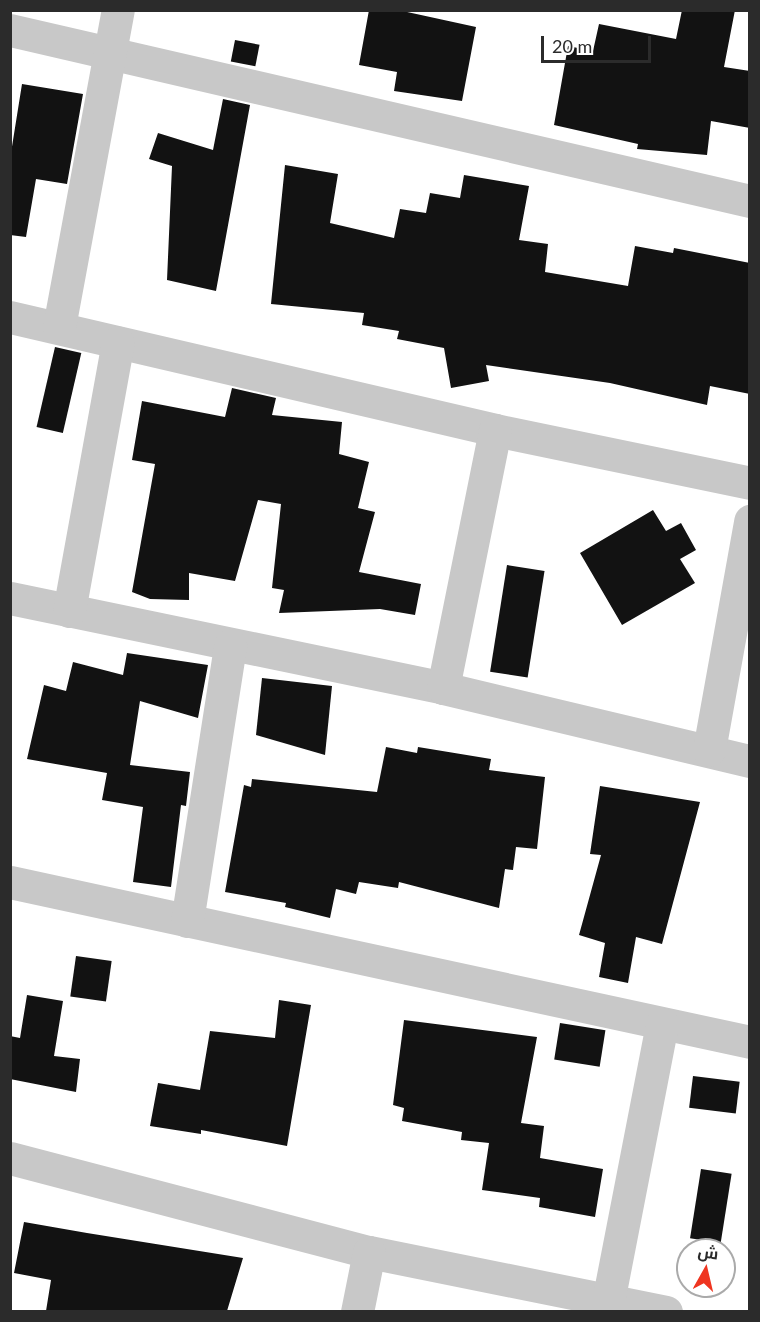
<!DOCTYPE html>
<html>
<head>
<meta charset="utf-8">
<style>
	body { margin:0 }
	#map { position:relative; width:760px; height:1322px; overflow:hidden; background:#fff; font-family:Lato,Cairo,sans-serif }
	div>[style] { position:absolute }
	.building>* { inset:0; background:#121212; transform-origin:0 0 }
	.street>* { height:33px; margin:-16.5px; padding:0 16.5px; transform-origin:16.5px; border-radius:16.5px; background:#c8c8c8 }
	span { translate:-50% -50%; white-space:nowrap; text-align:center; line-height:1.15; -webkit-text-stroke:6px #fff; paint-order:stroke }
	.frame { position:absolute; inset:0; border:12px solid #2b2b2b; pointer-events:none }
	.north { position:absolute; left:676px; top:1238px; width:60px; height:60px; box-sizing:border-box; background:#fff; border:2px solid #aaa; border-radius:50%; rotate:8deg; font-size:16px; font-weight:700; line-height:24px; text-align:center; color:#2b2b2b }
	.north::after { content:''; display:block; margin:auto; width:21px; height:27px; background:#ef3520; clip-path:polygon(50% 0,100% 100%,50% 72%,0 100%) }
	.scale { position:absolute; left:541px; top:36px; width:110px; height:27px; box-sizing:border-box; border:3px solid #2b2b2b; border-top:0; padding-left:8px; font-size:18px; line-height:21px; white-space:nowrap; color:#2b2b2b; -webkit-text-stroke:4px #fff; paint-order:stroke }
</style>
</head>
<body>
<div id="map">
	<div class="building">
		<i style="clip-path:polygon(369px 10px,398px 10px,476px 27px,462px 101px,394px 91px,397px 72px,359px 65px)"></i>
		<i style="clip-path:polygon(682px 10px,735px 10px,724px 67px,750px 71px,750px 128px,711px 121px,707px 155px,637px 149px,638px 144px,554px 125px,568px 46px,593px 51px,599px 24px,676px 39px)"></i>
		<i style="left:235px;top:40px;width:25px;height:22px;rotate:11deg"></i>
		<i style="clip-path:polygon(22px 84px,83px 94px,67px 184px,36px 179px,26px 237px,10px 235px,10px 159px)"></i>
		<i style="clip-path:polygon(223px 99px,250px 105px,216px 291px,167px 280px,172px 166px,149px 159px,158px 133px,213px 150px)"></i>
		<i style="clip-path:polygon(285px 165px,338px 174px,330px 223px,394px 238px,400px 209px,426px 213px,430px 193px,460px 198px,464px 175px,529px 186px,519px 240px,548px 244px,545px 272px,628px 286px,635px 246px,673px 253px,674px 248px,750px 263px,750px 394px,710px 386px,707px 405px,610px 383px,486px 365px,489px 381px,451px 388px,444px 348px,397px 339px,399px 331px,362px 325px,364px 313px,271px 304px)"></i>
		<i style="left:55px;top:347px;width:27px;height:82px;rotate:13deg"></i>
		<i style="clip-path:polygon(232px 388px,276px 398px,272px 415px,342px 422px,339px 454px,369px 462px,358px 508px,375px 512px,359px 572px,421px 584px,415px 615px,380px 609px,279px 613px,284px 590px,272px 588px,281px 504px,258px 500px,235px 581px,189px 573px,189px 600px,150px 599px,132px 592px,155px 464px,132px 460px,142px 401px,225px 417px)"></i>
		<i style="clip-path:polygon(653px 510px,666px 531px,681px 523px,696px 550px,680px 559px,695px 583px,622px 625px,580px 553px)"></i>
		<i style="left:507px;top:565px;width:38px;height:108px;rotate:9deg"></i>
		<i style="clip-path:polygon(127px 653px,208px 665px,198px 718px,140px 701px,130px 765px,190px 772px,186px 806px,181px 805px,171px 887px,133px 882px,143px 807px,102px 800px,107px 773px,27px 759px,44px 685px,66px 691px,73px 662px,123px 675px)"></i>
		<i style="clip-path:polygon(262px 678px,332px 686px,325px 755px,256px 735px)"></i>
		<i style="clip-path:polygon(386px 747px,417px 753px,418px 747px,491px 759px,489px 770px,545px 777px,537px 849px,516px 847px,513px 870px,505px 869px,499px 908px,399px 882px,398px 888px,359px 882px,356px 894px,336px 889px,330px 918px,285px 907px,286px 903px,225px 892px,244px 785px,251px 787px,252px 779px,377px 792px)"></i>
		<i style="clip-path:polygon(600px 786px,700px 802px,662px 944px,636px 937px,628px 983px,599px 977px,605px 943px,579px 935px,601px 855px,590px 854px)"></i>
		<i style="left:76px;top:956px;width:36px;height:41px;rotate:8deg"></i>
		<i style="clip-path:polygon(27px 995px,63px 1001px,54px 1056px,80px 1059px,76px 1092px,10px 1079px,10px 1036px,20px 1038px)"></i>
		<i style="clip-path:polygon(279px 1000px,311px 1005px,287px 1146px,201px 1130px,201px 1134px,150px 1126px,158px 1083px,200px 1090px,210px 1031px,275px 1038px)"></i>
		<i style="clip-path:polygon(404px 1020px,537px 1037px,521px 1123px,544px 1126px,540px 1158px,603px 1169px,595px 1217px,539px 1207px,540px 1198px,482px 1190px,489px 1143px,461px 1140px,462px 1132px,402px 1121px,404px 1108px,393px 1105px)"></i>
		<i style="left:560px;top:1023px;width:46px;height:37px;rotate:9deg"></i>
		<i style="left:693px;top:1076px;width:47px;height:32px;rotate:7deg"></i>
		<i style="left:701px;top:1169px;width:31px;height:70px;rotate:9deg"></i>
		<i style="clip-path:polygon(24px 1222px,87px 1233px,243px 1258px,227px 1311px,46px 1311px,51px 1280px,14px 1273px)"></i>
	</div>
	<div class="street">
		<i style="left:10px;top:30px;width:760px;rotate:13.01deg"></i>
		<i style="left:10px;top:317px;width:498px;rotate:13.1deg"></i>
		<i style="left:495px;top:430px;width:260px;rotate:11.7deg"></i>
		<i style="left:59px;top:327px;width:322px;rotate:-79.5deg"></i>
		<i style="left:10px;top:598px;width:442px;rotate:11.7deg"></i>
		<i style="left:443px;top:688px;width:316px;rotate:13.4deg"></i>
		<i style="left:69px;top:611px;width:273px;rotate:-79.7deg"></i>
		<i style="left:443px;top:688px;width:263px;rotate:-78.6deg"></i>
		<i style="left:709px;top:750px;width:233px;rotate:-79.8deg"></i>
		<i style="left:10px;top:882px;width:757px;rotate:12.2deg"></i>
		<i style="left:187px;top:921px;width:279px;rotate:-81.1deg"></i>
		<i style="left:10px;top:1158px;width:371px;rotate:14.7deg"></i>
		<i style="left:369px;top:1252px;width:303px;rotate:11.4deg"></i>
		<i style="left:357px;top:1312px;width:61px;rotate:-78.7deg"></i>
		<i style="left:606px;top:1312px;width:293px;rotate:-79deg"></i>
	</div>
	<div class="frame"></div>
	<div class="north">ش</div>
	<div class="scale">20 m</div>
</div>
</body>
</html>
